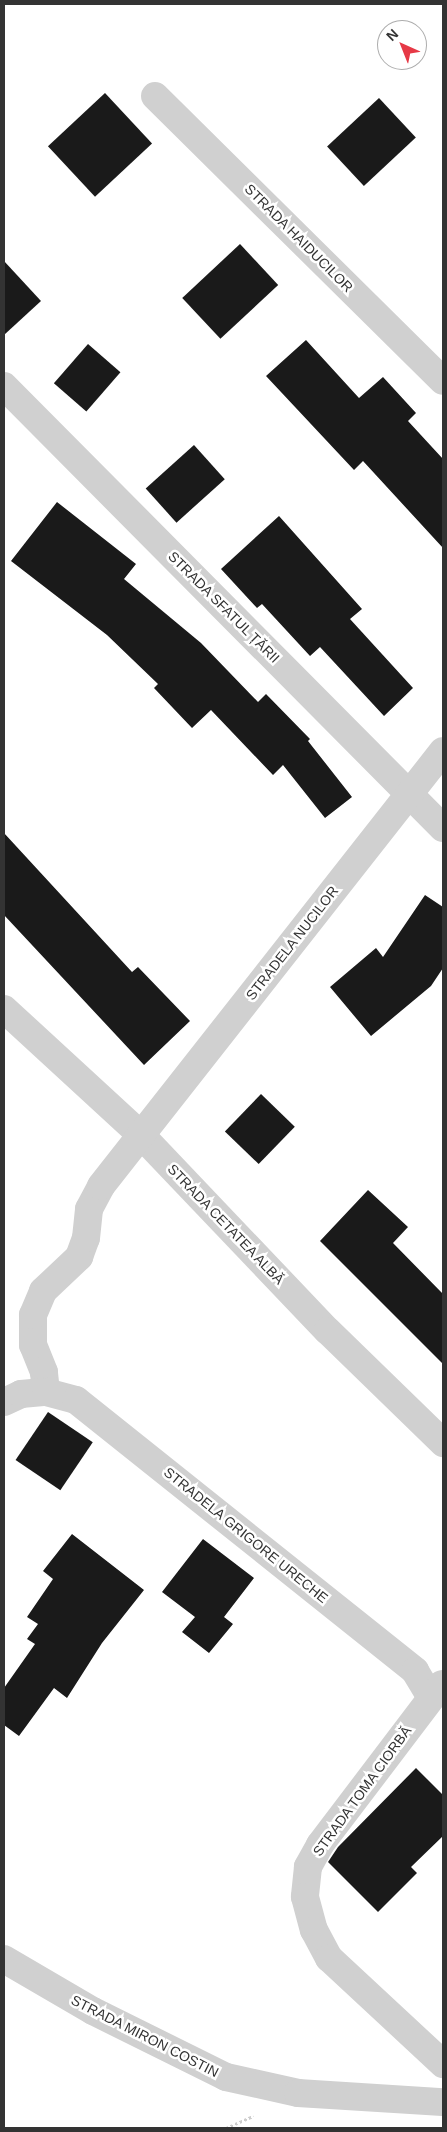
<!DOCTYPE html>
<html>
<head>
<meta charset="utf-8">
<style>
	body { margin:0 }
	#map { position:relative; width:447px; height:2132px; overflow:hidden; background:#fff; font-family:Arial,sans-serif }
	div>[style] { position:absolute }
	.building>* { inset:0; background:#1a1a1a; transform-origin:0 0 }
	.path>* { height:3px; margin-top:-1.5px; transform-origin:0; background:repeating-linear-gradient(90deg,#cdcdcd 0 2.5px,transparent 0 5px) }
	.street>* { height:28px; margin:-14px; padding:0 14px; transform-origin:14px; border-radius:14px; background:#d0d0d0 }
	span { translate:-50% -50%; white-space:nowrap; text-align:center; line-height:1.15; -webkit-text-stroke:5px #fff; paint-order:stroke }
	.street-label { font-size:14px; color:#333 }
	.frame { position:absolute; inset:0; border:5px solid #333; pointer-events:none }
	.north { position:absolute; left:377px; top:20px; width:50px; height:50px; box-sizing:border-box; background:#fff; border:1px solid #adadad; border-radius:50%; rotate:316deg; font-size:14px; font-weight:700; line-height:20px; text-align:center; color:#333 }
	.north::after { content:''; display:block; margin:auto; width:18px; height:22px; background:#e63946; clip-path:polygon(50% 0,100% 100%,50% 72%,0 100%) }
</style>
</head>
<body>
<div id="map">
	<div class="building">
		<i style="left:105px;top:93px;width:69px;height:78px;rotate:47deg"></i>
		<i style="left:379px;top:98px;width:54px;height:71px;rotate:47deg"></i>
		<i style="left:240px;top:244px;width:56px;height:79px;rotate:47deg"></i>
		<i style="clip-path:polygon(4px 261px,41px 301px,4px 335px)"></i>
		<i style="clip-path:polygon(306px 340px,359px 398px,383px 377px,416px 413px,408px 421px,443px 459px,443px 548px,363px 461px,354px 470px,266px 376px)"></i>
		<i style="left:88px;top:344px;width:43px;height:52px;rotate:41deg"></i>
		<i style="left:194px;top:445px;width:46px;height:65px;rotate:48deg"></i>
		<i style="clip-path:polygon(57px 502px,136px 564px,124px 579px,201px 643px,258px 702px,266px 694px,310px 739px,308px 741px,352px 797px,325px 818px,283px 765px,273px 775px,211px 710px,192px 728px,154px 688px,158px 684px,107px 635px,11px 561px)"></i>
		<i style="clip-path:polygon(279px 516px,362px 609px,350px 619px,413px 688px,384px 716px,320px 647px,310px 656px,262px 604px,257px 608px,221px 569px)"></i>
		<i style="clip-path:polygon(4px 833px,132px 972px,138px 967px,190px 1021px,144px 1065px,4px 915px)"></i>
		<i style="clip-path:polygon(425px 895px,443px 907px,443px 968px,431px 986px,371px 1036px,330px 987px,376px 948px,383px 957px)"></i>
		<i style="left:261px;top:1094px;width:47px;height:52px;rotate:44deg"></i>
		<i style="clip-path:polygon(368px 1190px,408px 1227px,393px 1243px,443px 1294px,443px 1364px,320px 1241px)"></i>
		<i style="left:48px;top:1412px;width:54px;height:58px;rotate:34deg"></i>
		<i style="clip-path:polygon(72px 1534px,144px 1590px,102px 1643px,67px 1698px,54px 1688px,19px 1736px,4px 1725px,4px 1688px,35px 1644px,27px 1639px,38px 1624px,27px 1617px,53px 1579px,43px 1571px)"></i>
		<i style="clip-path:polygon(203px 1539px,254px 1578px,224px 1617px,233px 1624px,209px 1653px,182px 1632px,195px 1617px,162px 1592px)"></i>
		<i style="clip-path:polygon(416px 1768px,443px 1795px,443px 1836px,411px 1867px,417px 1873px,378px 1912px,328px 1862px,338px 1847px)"></i>
	</div>
	<div class="path">
		<i style="left:226px;top:2128px;width:30px;rotate:-24deg"></i>
	</div>
	<div class="street">
		<i style="left:155px;top:96px;width:405px;rotate:44.7deg"></i>
		<i style="left:4px;top:386px;width:623px;rotate:45.2deg"></i>
		<i style="left:4px;top:1009px;width:188px;rotate:42.6deg"></i>
		<i style="left:142px;top:1136px;width:269px;rotate:46.4deg"></i>
		<i style="left:328px;top:1331px;width:161px;rotate:44.2deg"></i>
		<i style="left:46px;top:1392px;width:20px;rotate:-96deg"></i>
		<i style="left:44px;top:1372px;width:29px;rotate:-112deg"></i>
		<i style="left:33px;top:1345px;width:30px;rotate:-90deg"></i>
		<i style="left:33px;top:1315px;width:26px;rotate:-67deg"></i>
		<i style="left:43px;top:1291px;width:50px;rotate:-43.4deg"></i>
		<i style="left:79px;top:1257px;width:20px;rotate:-70deg"></i>
		<i style="left:86px;top:1238px;width:29px;rotate:-84deg"></i>
		<i style="left:89px;top:1209px;width:26px;rotate:-62deg"></i>
		<i style="left:101px;top:1186px;width:553px;rotate:-51.83deg"></i>
		<i style="left:4px;top:1402px;width:19px;rotate:-25deg"></i>
		<i style="left:21px;top:1394px;width:25px;rotate:-5deg"></i>
		<i style="left:46px;top:1392px;width:31px;rotate:15deg"></i>
		<i style="left:76px;top:1400px;width:434px;rotate:38.6deg"></i>
		<i style="left:415px;top:1671px;width:31px;rotate:59deg"></i>
		<i style="left:442px;top:1684px;width:202px;rotate:127.2deg"></i>
		<i style="left:320px;top:1845px;width:25px;rotate:119deg"></i>
		<i style="left:308px;top:1867px;width:30px;rotate:96deg"></i>
		<i style="left:305px;top:1897px;width:34px;rotate:75deg"></i>
		<i style="left:314px;top:1930px;width:32px;rotate:62deg"></i>
		<i style="left:329px;top:1958px;width:156px;rotate:42.9deg"></i>
		<i style="left:4px;top:1959px;width:103px;rotate:30.3deg"></i>
		<i style="left:93px;top:2011px;width:148px;rotate:26.4deg"></i>
		<i style="left:226px;top:2077px;width:74px;rotate:12.5deg"></i>
		<i style="left:298px;top:2093px;width:145px;rotate:3.6deg"></i>
	</div>
	<div class="street-label">
		<span style="left:299px;top:238px;rotate:45deg">STRADA HAIDUCILOR</span>
		<span style="left:224px;top:607px;rotate:45deg">STRADA SFATUL ȚĂRII</span>
		<span style="left:292px;top:943px;rotate:-52deg">STRADELA NUCILOR</span>
		<span style="left:226px;top:1224px;rotate:46deg">STRADA CETATEA ALBĂ</span>
		<span style="left:246px;top:1535px;rotate:39deg">STRADELA GRIGORE URECHE</span>
		<span style="left:362px;top:1791px;rotate:-54deg">STRADA TOMA CIORBĂ</span>
		<span style="left:145px;top:2036px;rotate:27deg">STRADA MIRON COSTIN</span>
	</div>
	<div class="frame"></div>
	<div class="north">N</div>
</div>
</body>
</html>
